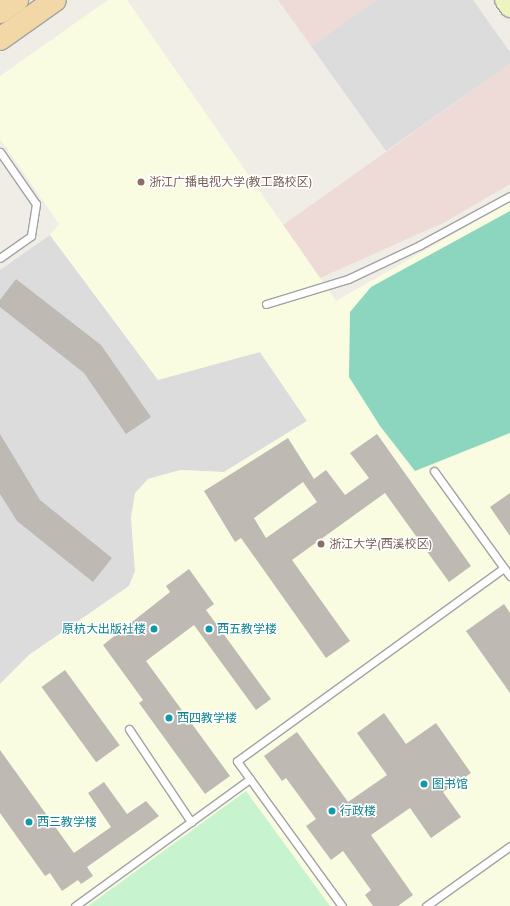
<!DOCTYPE html>
<html>
<head>
<meta charset="utf-8">
<style>
	body { margin:0 }
	#map { position:relative; width:510px; height:906px; overflow:hidden; background:#efede6; font-family:Mulish,"Noto Sans SC",sans-serif }
	div>[style] { position:absolute }
	.residential>* { inset:0; background:#dddcdc }
	.commercial>* { inset:0; background:#eedad7 }
	.education>* { inset:0; background:#fafce2 }
	.park>* { inset:0; background:#c7f4cf }
	.pitch>* { inset:0; background:#8cd6bf }
	.building>* { inset:0; background:#bfb9b3; transform-origin:0 0 }
	.roads { filter:drop-shadow(1px 0 #a3a3a3) drop-shadow(-1px 0 #a3a3a3) drop-shadow(0 1px #a3a3a3) drop-shadow(0 -1px #a3a3a3) }
	.lane>* { height:7px; margin:-3.5px; padding:0 3.5px; transform-origin:3.5px; border-radius:3.5px; background:#fff }
	.secondary>* { height:20px; margin:-10px; padding:0 10px; transform-origin:10px; border-radius:10px; background:#edf4bf }
	.primary>* { height:22px; margin:-11px; padding:0 11px; transform-origin:11px; border-radius:11px; background:#f3d8a7 }
	.dots>* { width:11px; height:11px; translate:-50% -50%; box-sizing:border-box; border:2px solid #fff; border-radius:50% }
	span { translate:-50% -50%; white-space:nowrap; text-align:center; line-height:1.15; -webkit-text-stroke:3px #fff; paint-order:stroke }
	.education-label { font-size:12px; color:#785e54 }
	.left { translate:0 -50%; text-align:left }
	.culture-label { font-size:12px; color:#0d838f }
	.right { translate:-100% -50%; text-align:right }
</style>
</head>
<body>
<div id="map">
	<div class="residential">
		<i style="clip-path:polygon(376px 0,473px 0,510px 52px,510px 64px,386px 151px,311px 46px)"></i>
		<i style="clip-path:polygon(50px 235px,158px 379px,260px 352px,307px 421px,224px 472px,180px 470px,131px 517px,135px 571px,129px 586px,29px 655px,0 684px,0 270px)"></i>
	</div>
	<div class="commercial">
		<i style="clip-path:polygon(278px 0,376px 0,311px 46px)"></i>
		<i style="clip-path:polygon(510px 64px,510px 184px,445px 222px,320px 278px,283px 225px)"></i>
	</div>
	<div class="education">
		<i style="clip-path:polygon(108px 0,127px 0,336px 301px,510px 202px,510px 906px,0 906px,0 684px,29px 655px,129px 586px,135px 571px,131px 517px,135px 493px,148px 479px,180px 470px,224px 472px,307px 421px,260px 352px,158px 380px,50px 235px,59px 224px,0 139px,0 76px)"></i>
	</div>
	<div class="park">
		<i style="clip-path:polygon(246px 791px,330px 906px,88px 906px)"></i>
	</div>
	<div class="pitch">
		<i style="clip-path:polygon(510px 211px,510px 433px,415px 471px,380px 426px,349px 377px,350px 312px,371px 287px)"></i>
	</div>
	<div class="building">
		<i style="clip-path:polygon(16px 279px,101px 345px,151px 417px,126px 434px,84px 373px,0 307px,0 300px)"></i>
		<i style="clip-path:polygon(0 434px,40px 500px,112px 558px,93px 582px,17px 521px,0 494px)"></i>
		<i style="clip-path:polygon(evenodd,377px 434px,471px 566px,449px 582px,385px 493px,292px 560px,350px 641px,326px 658px,241px 538px,235px 542px,204px 491px,288px 438px,314px 479px,326px 470px,345px 495px,369px 478px,350px 453px,377px 434px,303px 482px,317px 502px,266px 538px,254px 518px,303px 482px)"></i>
		<i style="clip-path:polygon(510px 493px,510px 536px,490px 507px)"></i>
		<i style="clip-path:polygon(189px 569px,214px 604px,206px 610px,271px 699px,256px 710px,194px 625px,146px 661px,230px 776px,205px 794px,139px 703px,143px 700px,103px 645px,170px 592px,166px 586px)"></i>
		<i style="clip-path:polygon(504px 604px,510px 613px,510px 693px,466px 631px)"></i>
		<i style="left:65px;top:670px;width:93px;height:29px;rotate:54deg"></i>
		<i style="clip-path:polygon(384px 713px,406px 744px,436px 723px,471px 773px,443px 792px,461px 817px,431px 838px,410px 808px,371px 835px,413px 895px,398px 906px,373px 906px,365px 895px,371px 890px,343px 851px,331px 860px,306px 826px,316px 819px,286px 778px,282px 781px,264px 756px,297px 732px,348px 802px,387px 775px,357px 733px)"></i>
		<i style="clip-path:polygon(0 750px,74px 853px,111px 827px,88px 793px,104px 782px,127px 814px,146px 801px,159px 816px,87px 867px,93px 876px,81px 884px,78px 880px,62px 891px,50px 873px,45px 876px,0 813px)"></i>
	</div>
	<div class="roads">
		<div class="lane">
			<i style="left:0;top:152px;width:63px;rotate:55.3deg"></i>
			<i style="left:36px;top:204px;width:32px;rotate:99deg"></i>
			<i style="left:31px;top:236px;width:38px;rotate:145deg"></i>
			<i style="left:266px;top:304px;width:86px;rotate:-17deg"></i>
			<i style="left:348px;top:279px;width:80px;rotate:-25.3deg"></i>
			<i style="left:420px;top:245px;width:102px;rotate:-28.6deg"></i>
			<i style="left:434px;top:471px;width:120px;rotate:54.2deg"></i>
			<i style="left:129px;top:729px;width:112px;rotate:56.3deg"></i>
			<i style="left:250px;top:779px;width:22px;rotate:-126deg"></i>
			<i style="left:237px;top:761px;width:329px;rotate:-35.9deg"></i>
			<i style="left:504px;top:568px;width:10px;rotate:53deg"></i>
			<i style="left:75px;top:906px;width:216px;rotate:-36deg"></i>
			<i style="left:250px;top:779px;width:157px;rotate:54.1deg"></i>
			<i style="left:426px;top:906px;width:103px;rotate:-35.5deg"></i>
		</div>
		<div class="secondary">
			<i style="left:505px;top:0;width:9px;rotate:54deg"></i>
		</div>
		<div class="primary">
			<i style="left:0;top:12px;width:21px;rotate:-35deg"></i>
			<i style="left:0;top:39px;width:67px;rotate:-35.3deg"></i>
		</div>
	</div>
	<div class="dots">
		<i style="left:141px;top:182px;background:#8d6e63"></i>
		<i style="left:321px;top:544px;background:#8d6e63"></i>
		<i style="left:154px;top:629px;background:#0f9aa8"></i>
		<i style="left:209px;top:629px;background:#0f9aa8"></i>
		<i style="left:169px;top:718px;background:#0f9aa8"></i>
		<i style="left:424px;top:784px;background:#0f9aa8"></i>
		<i style="left:332px;top:811px;background:#0f9aa8"></i>
		<i style="left:29px;top:822px;background:#0f9aa8"></i>
	</div>
	<div class="education-label">
		<span class="left" style="left:149px;top:182px">浙江广播电视大学(教工路校区)</span>
		<span class="left" style="left:329px;top:544px">浙江大学(西溪校区)</span>
	</div>
	<div class="culture-label">
		<span class="right" style="left:146px;top:629px">原杭大出版社楼</span>
		<span class="left" style="left:217px;top:629px">西五教学楼</span>
		<span class="left" style="left:177px;top:718px">西四教学楼</span>
		<span class="left" style="left:432px;top:784px">图书馆</span>
		<span class="left" style="left:340px;top:811px">行政楼</span>
		<span class="left" style="left:37px;top:822px">西三教学楼</span>
	</div>
</div>
</body>
</html>
